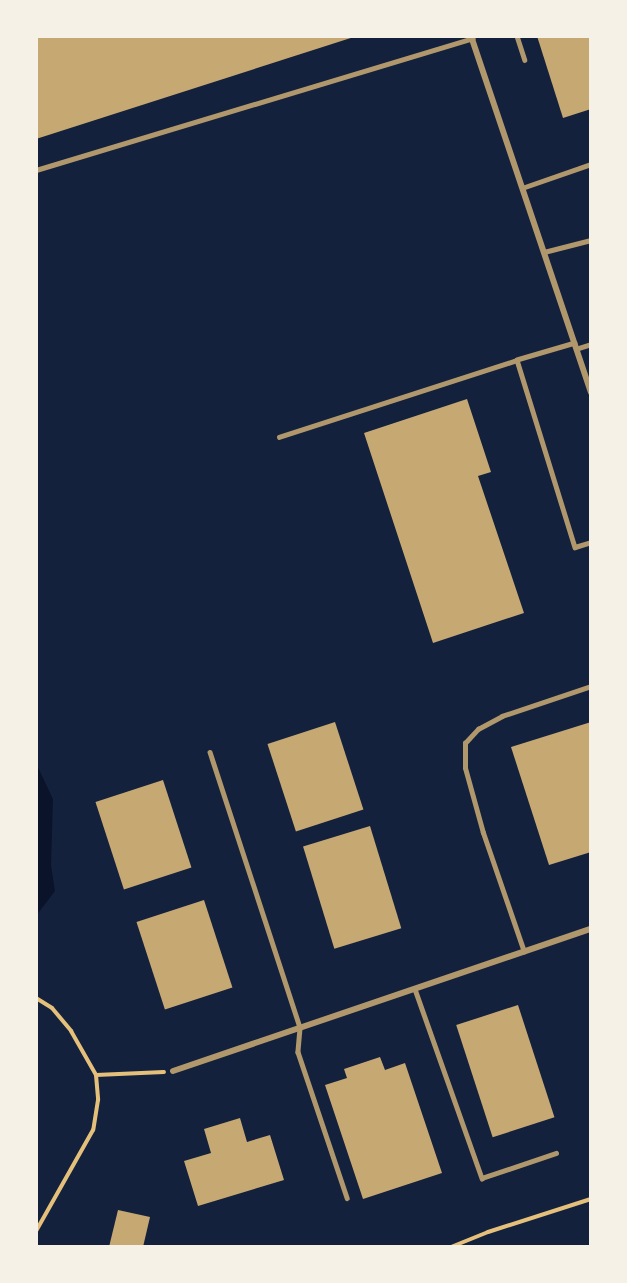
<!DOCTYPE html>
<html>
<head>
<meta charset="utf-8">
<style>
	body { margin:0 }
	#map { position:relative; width:627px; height:1283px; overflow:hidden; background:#14213d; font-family:"Open Sans",sans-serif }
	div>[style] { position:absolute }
	.water>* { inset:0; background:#0b132b }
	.building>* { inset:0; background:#c6a872; transform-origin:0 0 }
	.path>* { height:4px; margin:-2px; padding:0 2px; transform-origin:2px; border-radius:2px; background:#e5c07b }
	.service>* { height:4.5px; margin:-2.25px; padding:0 2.25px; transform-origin:2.25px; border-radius:2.25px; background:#b1986c }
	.minor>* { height:6px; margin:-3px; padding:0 3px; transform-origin:3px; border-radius:3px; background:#b1986c }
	span { translate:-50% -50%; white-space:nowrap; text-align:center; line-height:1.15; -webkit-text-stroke:4.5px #f6f1e7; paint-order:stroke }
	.frame { position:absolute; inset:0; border:38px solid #f6f1e7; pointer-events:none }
</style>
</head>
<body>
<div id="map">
	<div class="water">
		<i style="clip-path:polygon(36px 763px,53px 799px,51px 865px,55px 891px,36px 916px)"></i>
	</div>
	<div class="building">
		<i style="clip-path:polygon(36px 36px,357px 36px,36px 139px)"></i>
		<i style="clip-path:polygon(537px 36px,591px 36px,591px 109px,563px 118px)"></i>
		<i style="clip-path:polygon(467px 399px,491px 472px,478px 476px,524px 613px,433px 643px,364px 433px)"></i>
		<i style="left:335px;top:722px;width:92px;height:71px;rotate:72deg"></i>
		<i style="clip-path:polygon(591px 722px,591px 852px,549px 865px,511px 747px)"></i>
		<i style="left:163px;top:780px;width:92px;height:71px;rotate:72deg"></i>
		<i style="left:370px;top:826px;width:107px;height:70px;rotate:73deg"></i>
		<i style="left:204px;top:900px;width:92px;height:71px;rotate:72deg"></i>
		<i style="left:518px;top:1005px;width:118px;height:65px;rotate:72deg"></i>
		<i style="clip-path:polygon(380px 1057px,385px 1070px,405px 1063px,442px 1173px,363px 1199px,325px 1085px,347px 1078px,344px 1069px)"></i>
		<i style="clip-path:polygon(240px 1118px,247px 1142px,270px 1135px,284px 1180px,198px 1206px,184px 1161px,211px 1153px,204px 1129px)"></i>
		<i style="clip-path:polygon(118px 1210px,150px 1217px,143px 1247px,109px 1247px)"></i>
	</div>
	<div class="path">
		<i style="left:36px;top:998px;width:19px;rotate:32deg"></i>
		<i style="left:52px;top:1008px;width:30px;rotate:50deg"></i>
		<i style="left:71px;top:1031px;width:51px;rotate:60.4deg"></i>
		<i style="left:96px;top:1075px;width:25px;rotate:85deg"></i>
		<i style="left:98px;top:1100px;width:30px;rotate:99deg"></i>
		<i style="left:93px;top:1130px;width:116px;rotate:119.4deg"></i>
		<i style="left:96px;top:1075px;width:68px;rotate:-2.5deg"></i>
		<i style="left:451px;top:1247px;width:40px;rotate:-22deg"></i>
		<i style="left:488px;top:1232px;width:108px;rotate:-17.8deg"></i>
	</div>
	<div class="service">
		<i style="left:517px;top:36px;width:25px;rotate:72deg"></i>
		<i style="left:36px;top:170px;width:456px;rotate:-16.8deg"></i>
		<i style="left:522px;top:188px;width:73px;rotate:-19.2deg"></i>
		<i style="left:544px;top:252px;width:49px;rotate:-14.3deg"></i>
		<i style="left:575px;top:343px;width:60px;rotate:163.7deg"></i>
		<i style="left:517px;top:360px;width:196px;rotate:72.8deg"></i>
		<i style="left:575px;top:547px;width:17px;rotate:-17deg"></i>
		<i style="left:576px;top:349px;width:16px;rotate:-18deg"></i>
		<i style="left:279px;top:437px;width:250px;rotate:-17.9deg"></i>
		<i style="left:210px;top:752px;width:290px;rotate:71.9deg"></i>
		<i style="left:300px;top:1028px;width:24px;rotate:95deg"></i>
		<i style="left:298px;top:1052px;width:154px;rotate:71.4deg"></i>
		<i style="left:524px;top:952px;width:126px;rotate:-109deg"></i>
		<i style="left:483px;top:833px;width:67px;rotate:-105.5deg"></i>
		<i style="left:465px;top:768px;width:25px;rotate:-90deg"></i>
		<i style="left:465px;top:743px;width:19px;rotate:-47deg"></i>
		<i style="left:478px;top:729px;width:27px;rotate:-28deg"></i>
		<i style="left:502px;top:716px;width:94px;rotate:-18.6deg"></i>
		<i style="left:415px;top:989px;width:201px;rotate:70.5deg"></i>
		<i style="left:482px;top:1178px;width:78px;rotate:-18.7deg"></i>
	</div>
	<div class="minor">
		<i style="left:471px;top:36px;width:376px;rotate:71.4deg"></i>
		<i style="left:173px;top:1071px;width:441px;rotate:-18.8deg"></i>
	</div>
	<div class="frame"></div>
</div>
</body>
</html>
